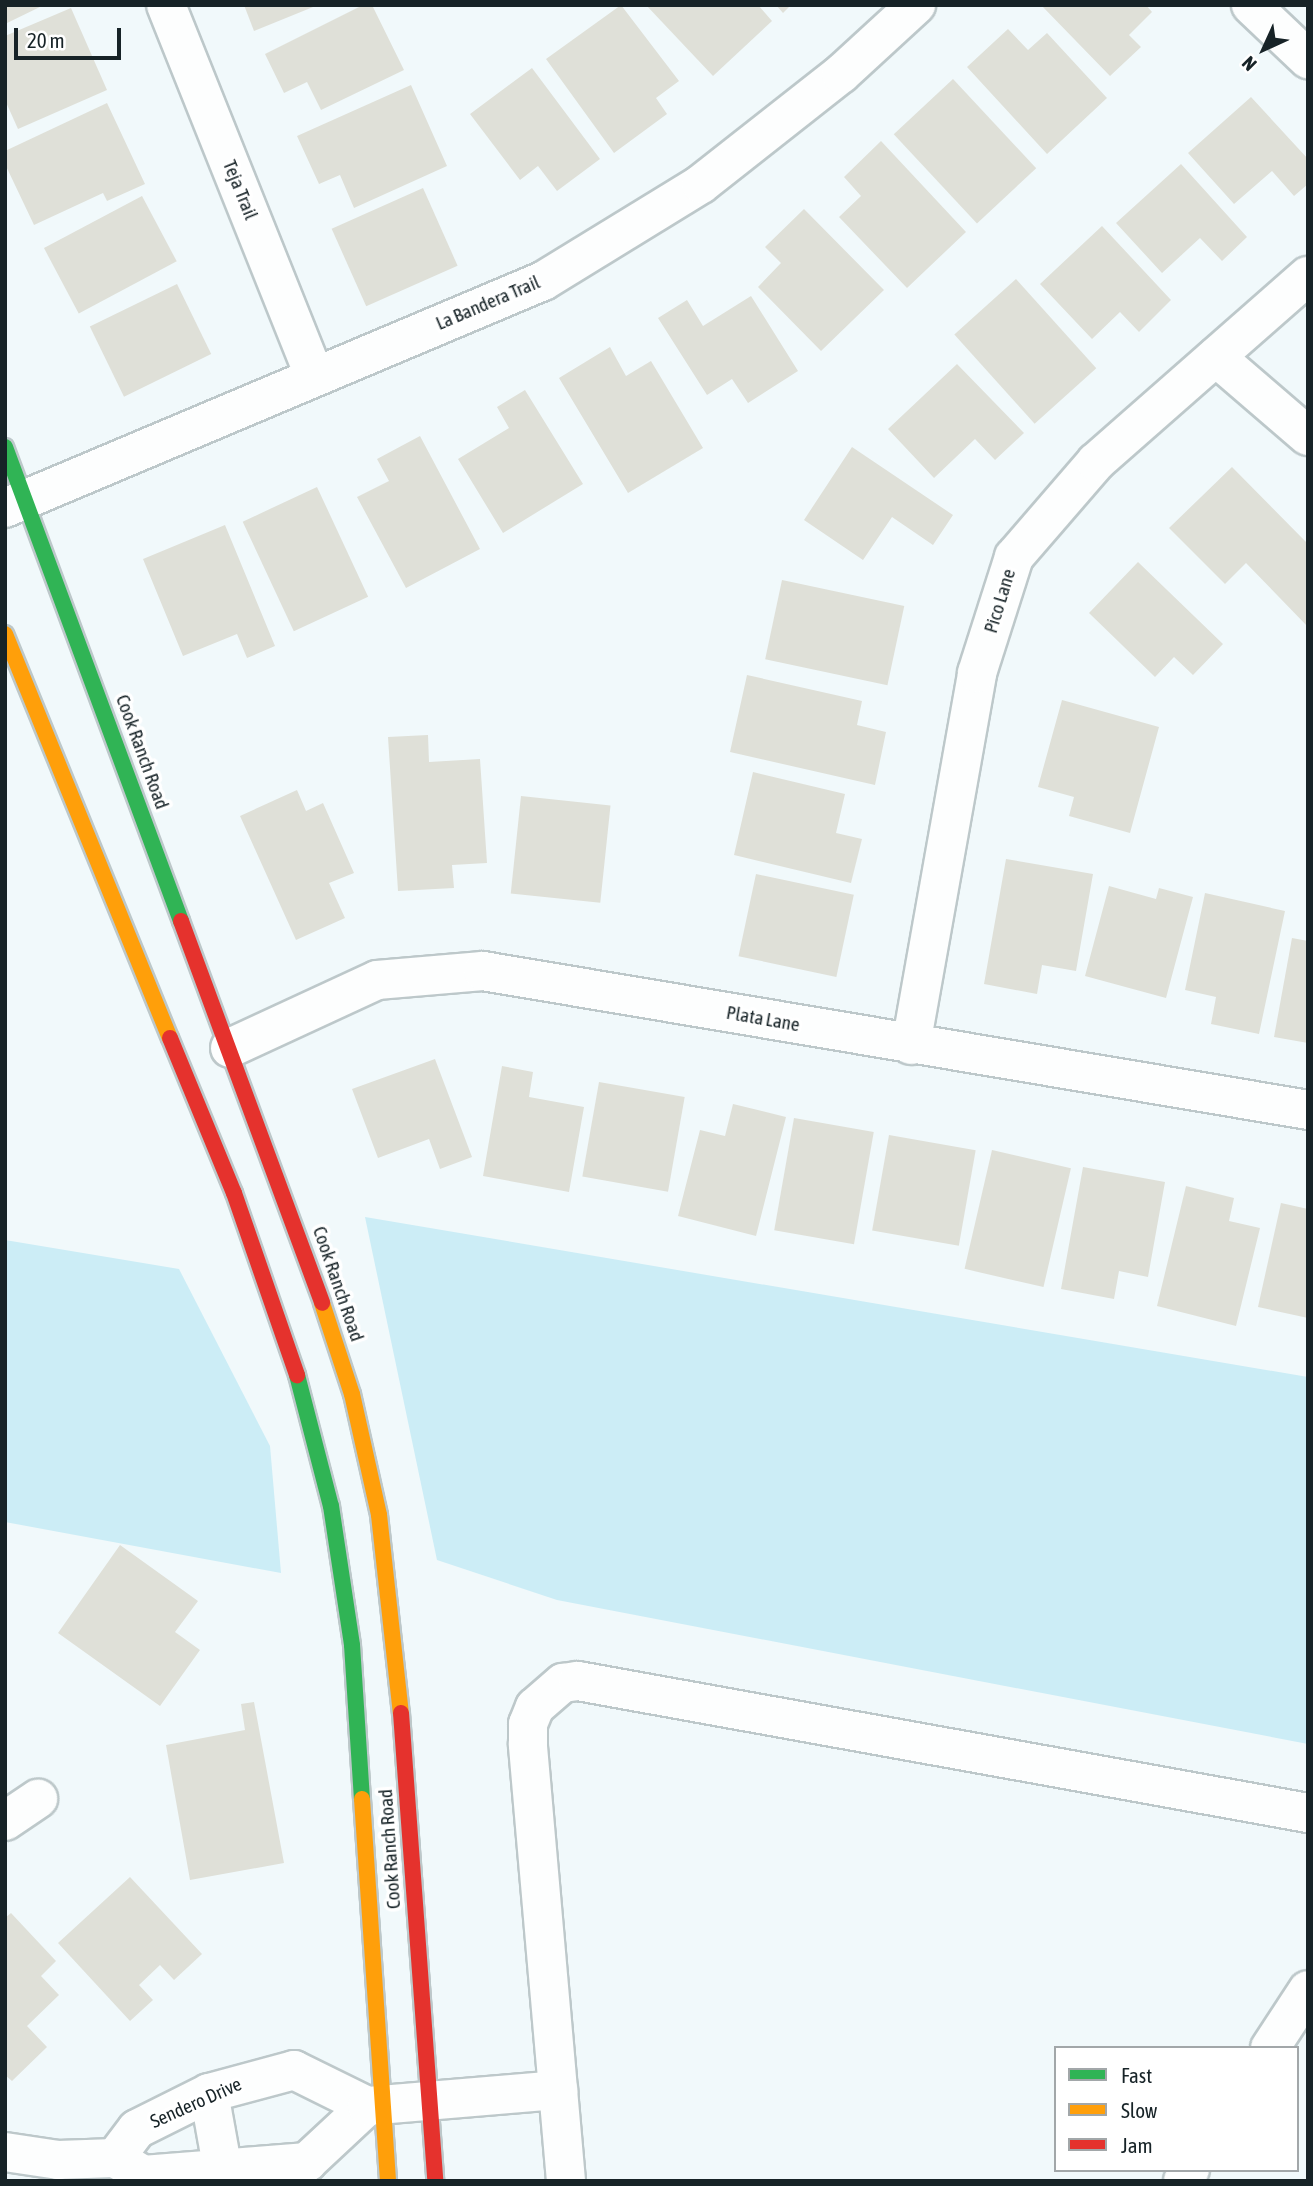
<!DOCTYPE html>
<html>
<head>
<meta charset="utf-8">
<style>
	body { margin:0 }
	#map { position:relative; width:1313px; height:2186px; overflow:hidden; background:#f1f9fb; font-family:"Asap Condensed",sans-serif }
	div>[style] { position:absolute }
	.green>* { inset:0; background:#ccedf6 }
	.building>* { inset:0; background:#dfe0d8; transform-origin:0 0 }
	.roads { filter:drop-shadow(2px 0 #bdc8ca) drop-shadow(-2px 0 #bdc8ca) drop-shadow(0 2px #bdc8ca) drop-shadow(0 -2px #bdc8ca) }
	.street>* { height:38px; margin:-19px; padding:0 19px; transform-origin:19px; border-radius:19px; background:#fdfefe }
	.fast>* { height:16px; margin:-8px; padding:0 8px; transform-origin:8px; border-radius:8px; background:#30b455 }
	.slow>* { height:16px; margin:-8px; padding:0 8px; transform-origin:8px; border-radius:8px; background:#ff9f0a }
	.jam>* { height:16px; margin:-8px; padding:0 8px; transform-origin:8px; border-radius:8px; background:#e5322d }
	span { translate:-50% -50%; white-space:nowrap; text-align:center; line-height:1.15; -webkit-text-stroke:7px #fff; paint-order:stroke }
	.street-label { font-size:19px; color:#172327 }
	.frame { position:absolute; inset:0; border:7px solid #172327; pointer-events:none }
	.legend { position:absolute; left:1054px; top:2046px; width:245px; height:126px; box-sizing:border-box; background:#fff; border:2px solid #a2a7a9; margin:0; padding:9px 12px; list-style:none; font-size:21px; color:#172327 }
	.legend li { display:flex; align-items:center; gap:14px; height:35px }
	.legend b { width:35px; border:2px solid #a2a7a9 }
	.north { position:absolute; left:1229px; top:14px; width:70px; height:70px; -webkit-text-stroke:5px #fff; paint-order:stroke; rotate:225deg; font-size:19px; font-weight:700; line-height:28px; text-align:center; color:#172327 }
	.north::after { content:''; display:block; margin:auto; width:24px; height:32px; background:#172327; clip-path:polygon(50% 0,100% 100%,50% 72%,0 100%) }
	.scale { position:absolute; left:14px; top:28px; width:107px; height:32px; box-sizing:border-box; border:4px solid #172327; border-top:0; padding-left:9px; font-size:21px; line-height:24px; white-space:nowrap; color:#172327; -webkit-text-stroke:5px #fff; paint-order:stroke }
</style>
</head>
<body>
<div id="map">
	<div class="green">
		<i style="clip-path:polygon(365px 1217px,1308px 1377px,1308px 1744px,557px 1600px,437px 1560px)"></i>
		<i style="clip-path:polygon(5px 1240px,179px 1269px,270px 1446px,281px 1573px,5px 1522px)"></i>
	</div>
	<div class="building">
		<i style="clip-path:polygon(5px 5px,44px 5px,5px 24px)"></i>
		<i style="clip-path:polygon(244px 5px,318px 5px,254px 31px)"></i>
		<i style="clip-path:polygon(363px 5px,372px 5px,404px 70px,321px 110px,307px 82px,284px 93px,265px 54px)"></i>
		<i style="clip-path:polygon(621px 5px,679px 81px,656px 98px,667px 114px,614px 153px,546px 59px)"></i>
		<i style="clip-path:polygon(646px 5px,758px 5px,772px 21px,713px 76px)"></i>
		<i style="clip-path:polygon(776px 5px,791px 5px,783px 13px)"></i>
		<i style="clip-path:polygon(1041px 5px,1146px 5px,1152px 12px,1129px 35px,1141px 47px,1110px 76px)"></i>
		<i style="clip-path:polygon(71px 8px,107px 90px,18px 129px,5px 100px,5px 36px)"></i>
		<i style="clip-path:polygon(1008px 29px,1028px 50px,1047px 33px,1107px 98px,1047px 154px,967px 67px)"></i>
		<i style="clip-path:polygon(532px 68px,600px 159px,557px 191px,538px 166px,520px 180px,470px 114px)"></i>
		<i style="left:953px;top:79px;width:122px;height:81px;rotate:47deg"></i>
		<i style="clip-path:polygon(411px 85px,447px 166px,354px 208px,340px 175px,319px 184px,297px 136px)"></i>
		<i style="clip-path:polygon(1251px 97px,1308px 159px,1308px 184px,1294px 196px,1272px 171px,1234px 204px,1188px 153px)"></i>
		<i style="clip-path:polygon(107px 103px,145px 184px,107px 201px,103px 193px,34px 225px,5px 164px,5px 151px)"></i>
		<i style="clip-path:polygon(881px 141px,966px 232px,907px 288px,839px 217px,861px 196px,844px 177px)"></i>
		<i style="clip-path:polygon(1181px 164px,1247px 237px,1222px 261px,1200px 238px,1162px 273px,1116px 223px)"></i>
		<i style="left:423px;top:188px;width:85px;height:100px;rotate:66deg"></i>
		<i style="left:142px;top:196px;width:74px;height:111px;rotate:62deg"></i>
		<i style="clip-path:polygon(804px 209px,884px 290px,821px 351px,758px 287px,781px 263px,765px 247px)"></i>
		<i style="clip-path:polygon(1102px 226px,1171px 300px,1139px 332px,1120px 312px,1092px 339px,1040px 284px)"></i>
		<i style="left:1016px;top:279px;width:120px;height:83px;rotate:48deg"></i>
		<i style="left:177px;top:284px;width:78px;height:97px;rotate:64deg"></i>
		<i style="clip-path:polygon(751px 296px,798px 371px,748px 403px,732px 379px,707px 395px,658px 318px,687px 300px,703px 326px)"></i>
		<i style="clip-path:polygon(610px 347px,626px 376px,651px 361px,703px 448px,628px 493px,559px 378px)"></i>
		<i style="clip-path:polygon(957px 364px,1024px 433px,995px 460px,975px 439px,934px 478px,888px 429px)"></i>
		<i style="clip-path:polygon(525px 390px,583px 484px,503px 533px,458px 459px,509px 428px,497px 407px)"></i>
		<i style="clip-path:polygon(420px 436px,480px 549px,406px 588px,357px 497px,389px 481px,377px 459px)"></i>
		<i style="clip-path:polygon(852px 447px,953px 515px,933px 545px,892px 517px,863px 560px,804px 520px)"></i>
		<i style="clip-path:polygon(1232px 467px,1308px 544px,1308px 627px,1246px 563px,1225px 584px,1169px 528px)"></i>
		<i style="left:317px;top:487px;width:121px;height:82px;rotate:65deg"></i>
		<i style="clip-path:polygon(225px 525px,275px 646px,247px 658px,237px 634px,183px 656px,143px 559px)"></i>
		<i style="clip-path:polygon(1138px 562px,1223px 644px,1193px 675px,1174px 657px,1155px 677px,1089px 613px)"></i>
		<i style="left:782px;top:580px;width:125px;height:81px;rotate:12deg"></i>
		<i style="clip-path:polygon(747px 675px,862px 701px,857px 725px,886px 732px,875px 785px,730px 752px)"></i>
		<i style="clip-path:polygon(1062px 700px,1159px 727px,1130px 833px,1069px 816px,1074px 797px,1038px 787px)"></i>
		<i style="clip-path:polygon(428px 735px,429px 762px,480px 759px,487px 863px,452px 865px,454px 888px,398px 891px,388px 737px)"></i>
		<i style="clip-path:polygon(753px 772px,845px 794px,836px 833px,862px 839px,851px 883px,734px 855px)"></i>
		<i style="clip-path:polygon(297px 790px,306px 811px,323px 803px,354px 873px,329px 883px,345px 918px,296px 940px,240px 816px)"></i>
		<i style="left:521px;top:796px;width:90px;height:98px;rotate:6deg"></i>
		<i style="clip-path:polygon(1006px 859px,1093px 874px,1076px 971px,1042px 965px,1037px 994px,984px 984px)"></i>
		<i style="left:756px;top:874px;width:100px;height:84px;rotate:12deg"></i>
		<i style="clip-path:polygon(1109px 886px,1156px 899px,1159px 888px,1193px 897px,1166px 998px,1085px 976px)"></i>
		<i style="clip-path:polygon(1205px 893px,1285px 911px,1259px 1034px,1211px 1024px,1216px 997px,1185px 990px)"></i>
		<i style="clip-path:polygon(1292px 938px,1308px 941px,1308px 1043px,1274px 1037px)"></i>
		<i style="clip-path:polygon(435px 1059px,472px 1157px,440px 1169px,429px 1139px,378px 1158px,352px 1089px)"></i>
		<i style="clip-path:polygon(502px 1066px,533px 1072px,529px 1097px,584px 1107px,569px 1192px,483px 1176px)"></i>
		<i style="left:599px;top:1082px;width:87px;height:96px;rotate:10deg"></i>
		<i style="clip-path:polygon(733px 1104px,786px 1117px,756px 1236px,678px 1216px,700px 1130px,725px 1136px)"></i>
		<i style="left:794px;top:1118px;width:81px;height:114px;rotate:10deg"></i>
		<i style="left:889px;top:1135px;width:88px;height:97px;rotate:10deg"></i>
		<i style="left:992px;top:1150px;width:81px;height:122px;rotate:13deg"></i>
		<i style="clip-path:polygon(1083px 1167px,1165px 1182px,1148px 1277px,1119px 1271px,1114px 1299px,1061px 1289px)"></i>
		<i style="clip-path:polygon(1186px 1186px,1234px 1198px,1229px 1221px,1260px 1228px,1236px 1326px,1157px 1306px)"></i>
		<i style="clip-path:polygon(1281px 1203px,1308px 1209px,1308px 1318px,1258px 1307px)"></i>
		<i style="clip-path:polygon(120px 1545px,198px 1601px,175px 1632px,200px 1650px,160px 1706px,58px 1633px)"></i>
		<i style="clip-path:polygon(254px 1702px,284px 1863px,190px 1880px,166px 1745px,245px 1730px,241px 1704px)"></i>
		<i style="clip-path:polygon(130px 1877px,202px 1954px,174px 1980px,160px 1965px,139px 1985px,153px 2000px,130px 2021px,58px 1943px)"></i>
		<i style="clip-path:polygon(11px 1913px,56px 1961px,41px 1976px,59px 1995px,27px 2026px,47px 2047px,12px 2081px,5px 2075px,5px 1918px)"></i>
	</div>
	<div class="roads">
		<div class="street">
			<i style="left:166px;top:5px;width:399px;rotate:68.2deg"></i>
			<i style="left:1251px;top:5px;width:79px;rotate:43.5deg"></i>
			<i style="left:1216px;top:357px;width:121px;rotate:40.7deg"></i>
			<i style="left:5px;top:508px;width:584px;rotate:-22.88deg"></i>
			<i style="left:543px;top:281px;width:185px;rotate:-31.5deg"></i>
			<i style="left:701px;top:184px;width:178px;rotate:-38.2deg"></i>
			<i style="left:841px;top:74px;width:102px;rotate:-42.6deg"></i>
			<i style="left:911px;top:1045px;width:378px;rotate:-79.9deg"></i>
			<i style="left:977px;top:673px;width:122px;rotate:-72.3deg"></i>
			<i style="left:1014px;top:557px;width:125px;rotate:-49.2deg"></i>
			<i style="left:1096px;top:462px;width:282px;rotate:-41.3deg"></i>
			<i style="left:230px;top:1048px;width:162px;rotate:-24.8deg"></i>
			<i style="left:377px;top:980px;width:106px;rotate:-4.9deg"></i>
			<i style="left:483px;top:971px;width:837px;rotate:9.56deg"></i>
			<i style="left:5px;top:1821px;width:40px;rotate:-34deg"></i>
			<i style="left:1270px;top:2048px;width:69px;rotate:-56.8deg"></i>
			<i style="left:209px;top:2093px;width:79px;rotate:79.8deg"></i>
			<i style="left:5px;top:2152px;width:54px;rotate:8.6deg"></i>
			<i style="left:58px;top:2160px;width:57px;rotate:-2deg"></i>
			<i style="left:115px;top:2158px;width:33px;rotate:31deg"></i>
			<i style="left:143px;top:2175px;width:165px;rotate:-4.5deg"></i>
			<i style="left:307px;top:2162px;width:82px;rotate:-43deg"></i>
			<i style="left:115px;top:2158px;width:36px;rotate:-53deg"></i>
			<i style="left:137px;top:2129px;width:80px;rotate:-26.6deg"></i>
			<i style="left:209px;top:2093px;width:88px;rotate:-15.1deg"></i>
			<i style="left:294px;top:2070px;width:81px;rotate:26.3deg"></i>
			<i style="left:367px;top:2106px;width:192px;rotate:-4.8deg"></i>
			<i style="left:566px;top:2181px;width:439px;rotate:-95deg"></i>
			<i style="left:528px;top:1744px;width:20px;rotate:-90deg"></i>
			<i style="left:528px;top:1724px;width:18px;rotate:-68deg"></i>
			<i style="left:535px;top:1707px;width:37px;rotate:-41deg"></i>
			<i style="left:563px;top:1683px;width:15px;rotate:-8deg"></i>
			<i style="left:578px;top:1681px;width:742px;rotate:10.25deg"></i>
			<i style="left:1183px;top:2181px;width:13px;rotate:-58deg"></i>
		</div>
		<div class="fast">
			<i style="left:5px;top:447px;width:506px;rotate:69.63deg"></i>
			<i style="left:297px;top:1375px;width:135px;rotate:75.5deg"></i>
			<i style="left:331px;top:1506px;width:141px;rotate:81.4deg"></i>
			<i style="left:352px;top:1645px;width:154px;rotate:86.3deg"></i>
		</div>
		<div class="slow">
			<i style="left:5px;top:634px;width:436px;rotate:67.8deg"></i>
			<i style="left:322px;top:1303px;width:96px;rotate:71.8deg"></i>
			<i style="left:352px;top:1394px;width:124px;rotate:77.4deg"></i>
			<i style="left:379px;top:1515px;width:199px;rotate:83.7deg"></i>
			<i style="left:362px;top:1799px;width:383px;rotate:86.1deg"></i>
		</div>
		<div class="jam">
			<i style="left:181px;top:921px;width:407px;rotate:69.7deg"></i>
			<i style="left:170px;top:1038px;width:168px;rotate:67.6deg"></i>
			<i style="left:234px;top:1193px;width:193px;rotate:70.9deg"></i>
			<i style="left:401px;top:1713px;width:469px;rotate:85.8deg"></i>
		</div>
	</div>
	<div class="street-label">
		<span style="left:240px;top:190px;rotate:68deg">Teja Trail</span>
		<span style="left:488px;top:303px;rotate:-23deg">La Bandera Trail</span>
		<span style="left:1000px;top:601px;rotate:-73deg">Pico Lane</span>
		<span style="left:142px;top:752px;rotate:70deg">Cook Ranch Road</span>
		<span style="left:763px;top:1019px;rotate:10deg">Plata Lane</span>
		<span style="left:338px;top:1284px;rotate:71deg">Cook Ranch Road</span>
		<span style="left:390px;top:1849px;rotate:-94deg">Cook Ranch Road</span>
		<span style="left:196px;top:2103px;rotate:-24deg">Sendero Drive</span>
	</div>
	<div class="frame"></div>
	<ul class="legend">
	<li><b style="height:9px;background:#30b455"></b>Fast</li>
	<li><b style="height:9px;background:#ff9f0a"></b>Slow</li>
	<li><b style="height:9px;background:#e5322d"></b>Jam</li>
	</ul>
	<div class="north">N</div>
	<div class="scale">20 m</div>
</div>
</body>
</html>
